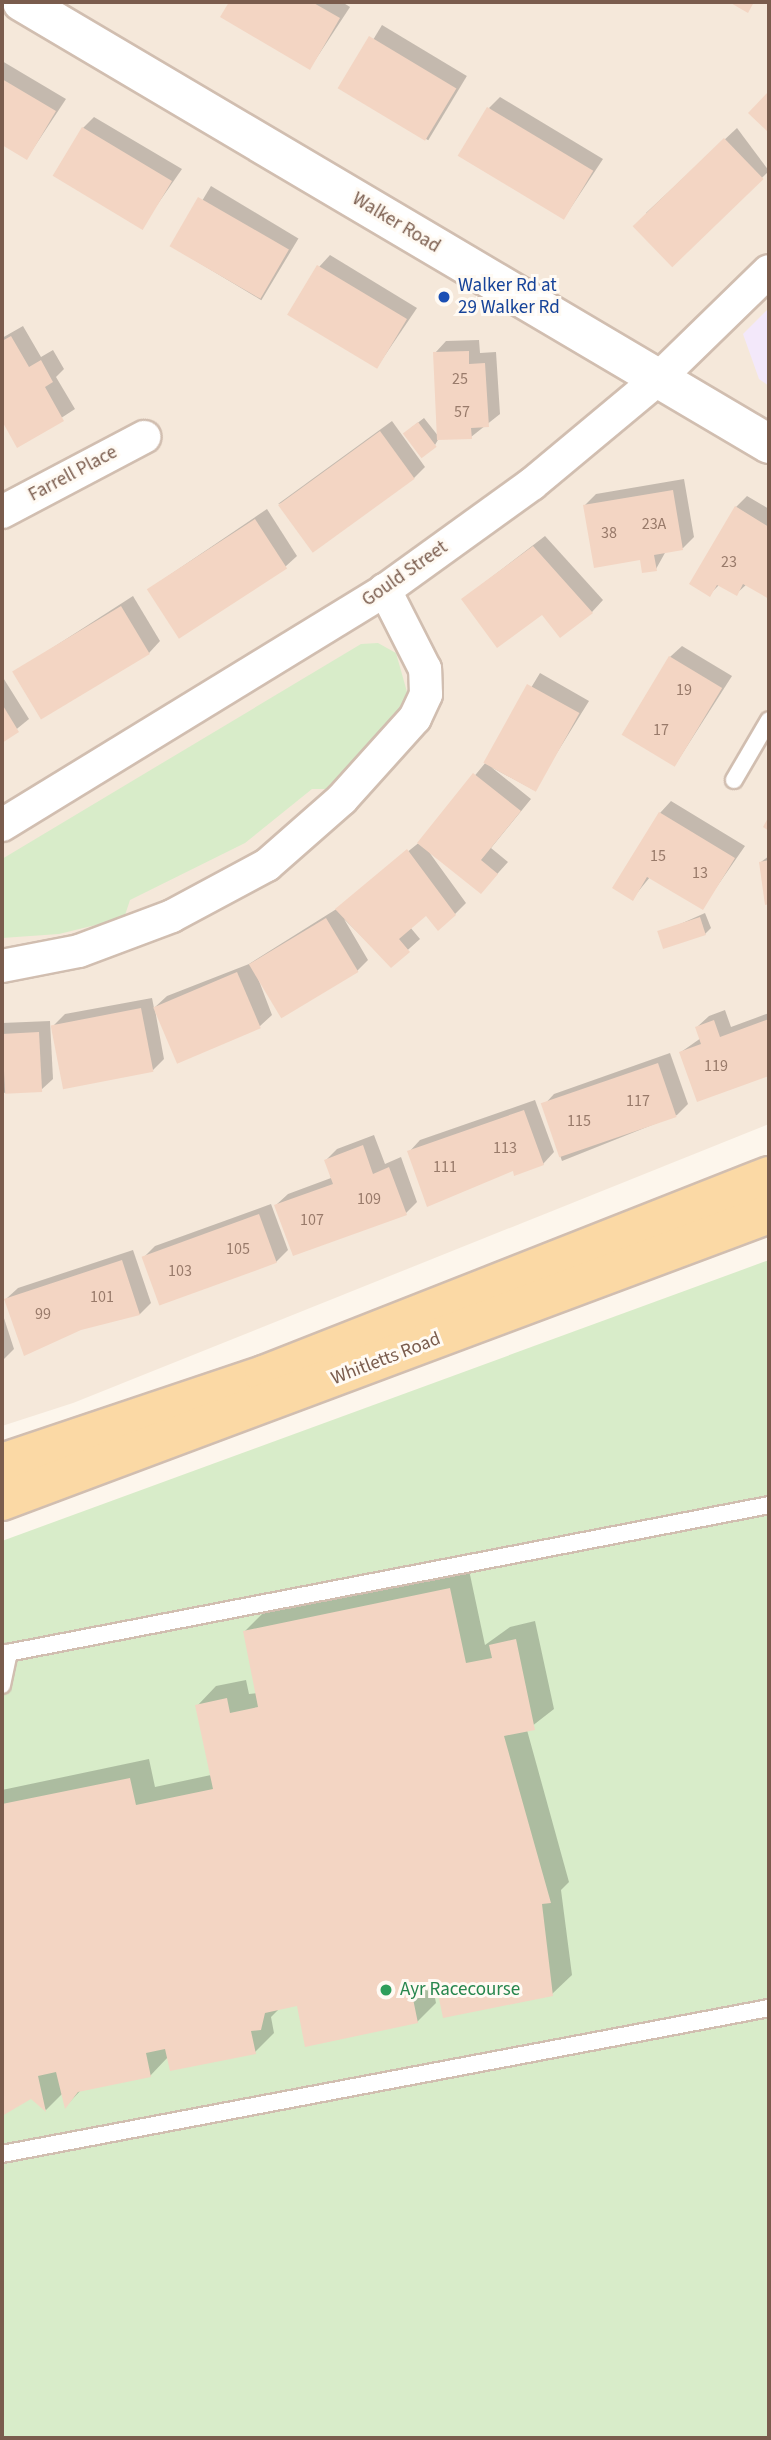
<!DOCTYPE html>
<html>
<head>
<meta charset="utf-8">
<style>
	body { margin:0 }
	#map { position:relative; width:771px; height:2440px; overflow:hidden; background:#fdf6ec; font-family:"Source Sans 3",sans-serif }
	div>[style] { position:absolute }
	.residential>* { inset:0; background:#f5e8da }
	.education>* { inset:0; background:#f3e8fa }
	.green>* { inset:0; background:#d8ecc9 }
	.shadow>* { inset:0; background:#0003; transform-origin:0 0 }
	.building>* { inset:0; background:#f3d5c3; transform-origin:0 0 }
	.roads { filter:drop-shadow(2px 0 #d1beb0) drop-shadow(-2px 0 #d1beb0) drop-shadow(0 2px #d1beb0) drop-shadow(0 -2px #d1beb0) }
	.lane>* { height:16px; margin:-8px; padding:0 8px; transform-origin:8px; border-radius:8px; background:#fff }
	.street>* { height:32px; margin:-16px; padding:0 16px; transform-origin:16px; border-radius:16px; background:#fff }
	.secondary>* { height:38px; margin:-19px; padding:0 19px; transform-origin:19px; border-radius:19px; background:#fff }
	.primary>* { height:38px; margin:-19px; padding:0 19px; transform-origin:19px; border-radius:19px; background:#fbd9a5 }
	.dots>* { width:19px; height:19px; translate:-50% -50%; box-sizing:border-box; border:4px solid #fffaf3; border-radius:50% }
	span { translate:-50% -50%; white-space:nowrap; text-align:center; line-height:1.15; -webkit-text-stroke:6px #fffaf3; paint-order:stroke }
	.number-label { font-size:16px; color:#987a6a }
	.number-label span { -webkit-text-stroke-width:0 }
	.street-label { font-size:19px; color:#7a5c4d }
	.transit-label { font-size:19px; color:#164399 }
	.left { translate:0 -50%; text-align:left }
	.leisure-label { font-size:19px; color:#27864d }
	.frame { position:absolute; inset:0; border:4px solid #7a5c4d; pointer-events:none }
</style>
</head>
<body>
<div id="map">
	<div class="residential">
		<i style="clip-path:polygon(2px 2px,769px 2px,769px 1124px,73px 1403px,2px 1426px)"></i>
	</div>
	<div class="education">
		<i style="clip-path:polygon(769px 308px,769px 386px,759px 379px,743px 334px)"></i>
	</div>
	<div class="green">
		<i style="clip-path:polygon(378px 643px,396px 653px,409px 699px,333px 789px,312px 789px,245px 843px,130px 900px,124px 918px,59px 934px,2px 938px,2px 859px,361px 644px)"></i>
		<i style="clip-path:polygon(769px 1260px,769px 2438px,2px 2438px,2px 1541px)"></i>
	</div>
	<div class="shadow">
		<i style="clip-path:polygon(231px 2px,342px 2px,350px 7px,310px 68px,222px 16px)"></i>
		<i style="left:382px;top:25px;width:99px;height:75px;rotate:31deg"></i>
		<i style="clip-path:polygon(2px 61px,66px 99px,27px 158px,2px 143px)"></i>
		<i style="clip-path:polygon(500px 97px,603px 159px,564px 218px,489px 108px)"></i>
		<i style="clip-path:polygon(94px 117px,182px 169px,141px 228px,83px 128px)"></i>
		<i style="clip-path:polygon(737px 128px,769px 171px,671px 264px,646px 213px)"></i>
		<i style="left:211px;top:186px;width:102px;height:72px;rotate:31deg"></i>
		<i style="clip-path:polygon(330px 255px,417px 308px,377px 367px,319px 267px)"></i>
		<i style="clip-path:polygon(23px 326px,41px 357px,53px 350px,64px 369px,56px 377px,75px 409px,18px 446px,2px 417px,2px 338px)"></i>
		<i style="clip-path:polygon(479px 340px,480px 353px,496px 352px,500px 414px,471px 437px,439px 438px,435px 445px,411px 428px,424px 418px,439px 437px,435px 353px,446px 341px)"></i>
		<i style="clip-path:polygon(392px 421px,425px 467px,414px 478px,278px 504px)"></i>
		<i style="clip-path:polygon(684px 479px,694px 537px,683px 548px,666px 551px,656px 569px,585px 505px,596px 494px)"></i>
		<i style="clip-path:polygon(747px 496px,769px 509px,769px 597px,747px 584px,736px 594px,720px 584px,710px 594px,736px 507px)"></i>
		<i style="clip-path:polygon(267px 509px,297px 556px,285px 567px,149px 589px)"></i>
		<i style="clip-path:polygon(545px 536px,603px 600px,592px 612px,542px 612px,463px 599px)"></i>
		<i style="clip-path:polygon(133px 596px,160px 641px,149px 653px,15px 672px)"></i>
		<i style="clip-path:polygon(682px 646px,732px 676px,675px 765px,670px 657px)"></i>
		<i style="clip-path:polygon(540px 673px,589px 701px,534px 790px,491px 767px,531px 799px,491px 848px,508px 862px,481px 892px,429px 852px,466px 903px,455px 914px,426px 913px,410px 927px,420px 939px,391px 965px,344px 919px,368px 960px,357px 971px,256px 973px,272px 1015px,260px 1026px,179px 1062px,155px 1010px,164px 1059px,153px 1070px,53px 1026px,65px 1014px,152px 998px,154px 1008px,167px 996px,249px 964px,338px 908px,421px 841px,486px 762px)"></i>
		<i style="clip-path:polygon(2px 676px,29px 719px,2px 741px)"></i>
		<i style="clip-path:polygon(671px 801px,745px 846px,702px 908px,650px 877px,633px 898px,660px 813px)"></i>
		<i style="clip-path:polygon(769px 856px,769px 903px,767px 903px,761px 862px)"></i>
		<i style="clip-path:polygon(705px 913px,711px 928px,705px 934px,660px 933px)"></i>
		<i style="clip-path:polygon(725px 1010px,731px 1027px,769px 1013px,769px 1074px,698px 1100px,681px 1052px,701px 1038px,697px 1027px,709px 1016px)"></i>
		<i style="clip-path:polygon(50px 1021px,53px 1079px,41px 1090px,2px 1093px,2px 1023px)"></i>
		<i style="clip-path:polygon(670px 1053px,688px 1104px,677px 1115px,562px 1161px,543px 1106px,554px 1094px)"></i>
		<i style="clip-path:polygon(535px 1100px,554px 1152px,543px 1164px,514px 1169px,409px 1152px,420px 1140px)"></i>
		<i style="clip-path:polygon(374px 1135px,385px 1164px,401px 1157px,417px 1202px,406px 1213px,276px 1205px,288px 1194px,331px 1178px,326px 1160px,337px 1149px)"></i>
		<i style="clip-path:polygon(271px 1204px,288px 1250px,276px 1262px,144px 1257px,155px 1246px)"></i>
		<i style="clip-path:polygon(133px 1250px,151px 1303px,140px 1314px,6px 1299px,18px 1288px)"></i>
		<i style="clip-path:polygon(2px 1312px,14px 1349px,2px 1361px)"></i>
		<i style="clip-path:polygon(469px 1570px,485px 1645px,510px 1627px,535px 1621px,554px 1709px,527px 1730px,569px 1882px,561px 1890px,572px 1975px,552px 1994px,432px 1983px,436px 2003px,417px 2022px,298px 2004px,280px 2008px,271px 2017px,274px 2033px,255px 2052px,168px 2057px,150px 2076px,82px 2089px,66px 2106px,63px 2093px,46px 2110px,31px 2097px,2px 2114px,2px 1790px,149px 1759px,155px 1787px,211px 1775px,197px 1706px,216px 1686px,246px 1680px,249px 1694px,257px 1693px,245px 1631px,264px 1612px)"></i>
	</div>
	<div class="building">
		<i style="clip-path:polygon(229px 2px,312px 2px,340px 18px,310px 70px,220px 17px)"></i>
		<i style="clip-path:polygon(729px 2px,754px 2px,748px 13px)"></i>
		<i style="left:369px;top:36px;width:102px;height:61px;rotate:31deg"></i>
		<i style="clip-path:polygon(2px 79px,56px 111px,27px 160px,2px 145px)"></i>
		<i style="clip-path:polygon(769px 91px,769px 133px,748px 113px)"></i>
		<i style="left:487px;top:107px;width:124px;height:57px;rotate:31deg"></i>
		<i style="left:82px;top:127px;width:105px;height:57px;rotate:31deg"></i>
		<i style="left:724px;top:138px;width:57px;height:127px;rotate:46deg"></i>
		<i style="left:198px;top:197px;width:105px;height:57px;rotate:30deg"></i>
		<i style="left:317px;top:265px;width:105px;height:58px;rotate:31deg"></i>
		<i style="clip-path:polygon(11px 336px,29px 367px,41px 360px,53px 382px,45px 387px,64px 421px,17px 448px,2px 421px,2px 341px)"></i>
		<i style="clip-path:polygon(469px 351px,469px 364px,485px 363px,489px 427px,471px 428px,472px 439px,437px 440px,433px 352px)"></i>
		<i style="left:418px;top:422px;width:31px;height:19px;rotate:53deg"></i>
		<i style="left:380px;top:431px;width:59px;height:126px;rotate:54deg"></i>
		<i style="clip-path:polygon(673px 490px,683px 550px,654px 555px,657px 571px,642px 573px,640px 560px,594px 568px,583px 505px)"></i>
		<i style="clip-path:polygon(735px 506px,769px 527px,769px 599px,743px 584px,737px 596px,717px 585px,710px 597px,689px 584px)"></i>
		<i style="left:255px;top:519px;width:59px;height:129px;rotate:57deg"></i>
		<i style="clip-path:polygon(533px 546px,593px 613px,560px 638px,542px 615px,497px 648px,461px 599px)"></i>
		<i style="left:121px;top:606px;width:56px;height:127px;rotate:59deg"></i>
		<i style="left:669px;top:656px;width:62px;height:92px;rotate:31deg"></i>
		<i style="left:527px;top:684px;width:60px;height:90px;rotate:29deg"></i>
		<i style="clip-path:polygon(2px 704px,19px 732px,2px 743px)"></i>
		<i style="clip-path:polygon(473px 773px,521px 811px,481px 860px,498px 874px,481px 894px,417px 843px)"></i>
		<i style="clip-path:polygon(659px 812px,735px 858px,703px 910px,647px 877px,633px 901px,612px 888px)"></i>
		<i style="clip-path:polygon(769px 816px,769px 831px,763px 827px)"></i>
		<i style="clip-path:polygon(407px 849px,456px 915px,438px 931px,426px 916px,399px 939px,410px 952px,391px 968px,335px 909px)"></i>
		<i style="clip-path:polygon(769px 860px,769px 904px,765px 905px,759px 862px)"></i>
		<i style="left:700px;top:917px;width:19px;height:45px;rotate:72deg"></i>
		<i style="left:326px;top:918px;width:63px;height:90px;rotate:59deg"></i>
		<i style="left:237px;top:972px;width:61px;height:91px;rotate:67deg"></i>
		<i style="left:141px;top:1008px;width:65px;height:92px;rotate:79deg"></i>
		<i style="clip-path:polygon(769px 1019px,769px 1076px,697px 1102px,679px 1052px,701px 1044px,695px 1027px,714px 1020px,720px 1037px)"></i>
		<i style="left:39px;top:1032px;width:60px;height:37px;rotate:87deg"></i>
		<i style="left:658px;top:1063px;width:57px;height:124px;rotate:71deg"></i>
		<i style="clip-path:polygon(524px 1110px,544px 1165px,514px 1176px,513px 1171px,427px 1207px,407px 1151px)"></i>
		<i style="clip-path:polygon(363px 1145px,373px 1174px,389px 1167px,407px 1215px,293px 1256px,274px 1205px,333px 1184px,324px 1160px)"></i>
		<i style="left:259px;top:1214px;width:52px;height:125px;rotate:70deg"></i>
		<i style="clip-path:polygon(122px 1260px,140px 1315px,81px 1330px,24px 1356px,4px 1299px)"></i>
		<i style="clip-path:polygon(450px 1588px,466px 1663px,492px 1658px,489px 1645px,516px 1639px,535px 1730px,504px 1736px,551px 1903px,542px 1904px,553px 1996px,443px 2018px,436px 1984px,411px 1989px,418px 2023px,305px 2047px,297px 2006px,265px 2013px,261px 2030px,251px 2031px,256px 2054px,170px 2071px,165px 2049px,146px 2053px,151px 2077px,78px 2092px,65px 2109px,56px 2072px,38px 2076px,46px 2112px,31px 2099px,2px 2116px,2px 1804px,130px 1778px,136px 1805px,213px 1789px,195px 1705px,227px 1698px,230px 1713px,258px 1707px,243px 1631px)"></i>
	</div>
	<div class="roads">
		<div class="lane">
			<i style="left:734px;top:780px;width:69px;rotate:-59.7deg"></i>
			<i style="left:2px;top:1654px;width:781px;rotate:-10.99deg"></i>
			<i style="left:2px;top:1685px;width:33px;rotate:-78deg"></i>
			<i style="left:2px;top:2154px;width:781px;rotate:-10.78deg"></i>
		</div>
		<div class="street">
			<i style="left:2px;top:512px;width:161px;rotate:-27.8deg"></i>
			<i style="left:2px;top:825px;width:449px;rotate:-31.5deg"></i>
			<i style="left:385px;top:590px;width:181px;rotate:-35.8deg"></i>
			<i style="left:532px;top:484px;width:165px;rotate:-39.8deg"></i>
			<i style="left:659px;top:378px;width:153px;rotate:-44.2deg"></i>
			<i style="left:2px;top:966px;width:78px;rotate:-11deg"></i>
			<i style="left:79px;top:951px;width:99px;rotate:-20.6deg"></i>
			<i style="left:172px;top:916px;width:108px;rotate:-28.2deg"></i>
			<i style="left:267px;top:865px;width:100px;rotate:-41.3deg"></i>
			<i style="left:342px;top:799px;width:109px;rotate:-48deg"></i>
			<i style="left:415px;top:718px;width:26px;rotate:-65deg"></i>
			<i style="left:426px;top:694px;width:25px;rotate:-92deg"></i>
			<i style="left:425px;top:669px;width:89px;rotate:-116.9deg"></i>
		</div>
		<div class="secondary">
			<i style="left:22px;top:2px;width:868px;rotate:30.61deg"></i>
		</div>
		<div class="primary">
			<i style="left:2px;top:1463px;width:276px;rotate:-18.6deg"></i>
			<i style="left:264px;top:1375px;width:543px;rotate:-21.51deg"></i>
			<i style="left:2px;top:1501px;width:819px;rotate:-20.52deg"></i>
		</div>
	</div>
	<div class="dots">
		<i style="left:444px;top:297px;background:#1a4fb4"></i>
		<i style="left:386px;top:1990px;background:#2e9e5b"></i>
	</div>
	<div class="number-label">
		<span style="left:460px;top:379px">25</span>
		<span style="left:462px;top:412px">57</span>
		<span style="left:654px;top:524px">23A</span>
		<span style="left:609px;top:533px">38</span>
		<span style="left:729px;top:562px">23</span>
		<span style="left:684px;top:690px">19</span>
		<span style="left:661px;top:730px">17</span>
		<span style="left:658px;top:856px">15</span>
		<span style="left:700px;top:873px">13</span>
		<span style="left:716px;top:1066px">119</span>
		<span style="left:638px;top:1101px">117</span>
		<span style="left:579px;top:1121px">115</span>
		<span style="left:505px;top:1148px">113</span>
		<span style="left:445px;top:1167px">111</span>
		<span style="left:369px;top:1199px">109</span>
		<span style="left:312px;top:1220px">107</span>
		<span style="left:238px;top:1249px">105</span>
		<span style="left:180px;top:1271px">103</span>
		<span style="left:102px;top:1297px">101</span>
		<span style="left:43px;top:1314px">99</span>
	</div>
	<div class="street-label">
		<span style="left:396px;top:223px;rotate:31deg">Walker Road</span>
		<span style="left:73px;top:474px;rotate:-28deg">Farrell Place</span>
		<span style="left:405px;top:574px;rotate:-35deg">Gould Street</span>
		<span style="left:386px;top:1359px;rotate:-21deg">Whitletts Road</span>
	</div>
	<div class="transit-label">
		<span class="left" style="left:458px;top:297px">Walker Rd at<br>29 Walker Rd</span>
	</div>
	<div class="leisure-label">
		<span class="left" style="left:400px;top:1990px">Ayr Racecourse</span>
	</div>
	<div class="frame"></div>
</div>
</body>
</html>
